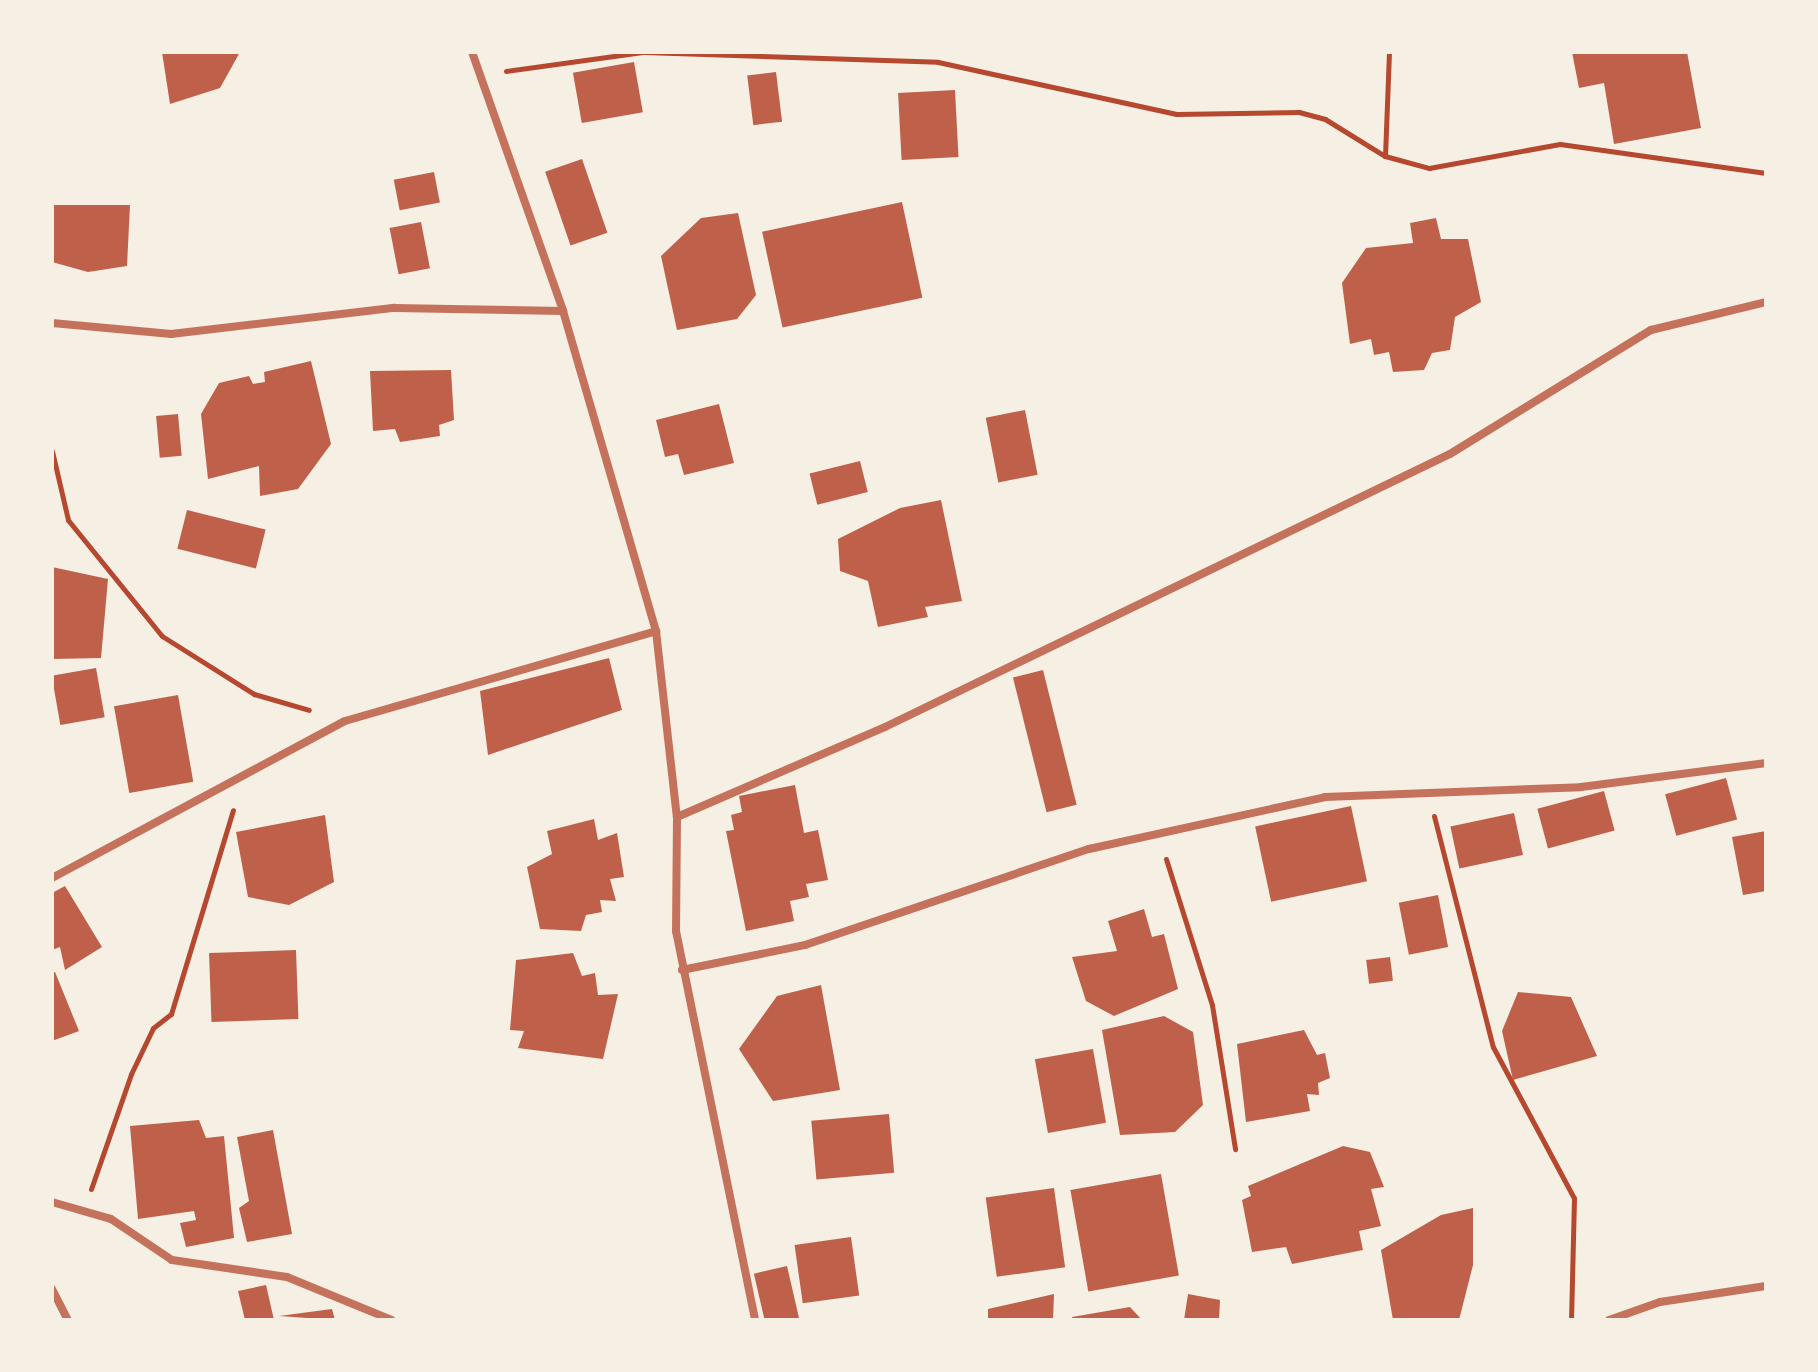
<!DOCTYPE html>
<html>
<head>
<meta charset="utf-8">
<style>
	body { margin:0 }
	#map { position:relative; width:1818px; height:1372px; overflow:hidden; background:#f6efe4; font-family:Arial,sans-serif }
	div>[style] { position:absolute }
	.building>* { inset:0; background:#bf614a; transform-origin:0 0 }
	.path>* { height:5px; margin:-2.5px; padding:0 2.5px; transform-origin:2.5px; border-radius:2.5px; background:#b5482f }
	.minor>* { height:8px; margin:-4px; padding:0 4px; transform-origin:4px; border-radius:4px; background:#c5725c }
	span { translate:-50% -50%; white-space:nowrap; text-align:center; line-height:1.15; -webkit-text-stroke:6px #f6efe4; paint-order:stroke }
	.frame { position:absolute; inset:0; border:54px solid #f6efe4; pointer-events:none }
</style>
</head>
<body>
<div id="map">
	<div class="building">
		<i style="clip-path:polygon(162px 52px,240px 52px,220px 88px,170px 104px)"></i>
		<i style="clip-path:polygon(1572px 52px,1687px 52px,1701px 128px,1614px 144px,1604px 83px,1579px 88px)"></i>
		<i style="left:634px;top:62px;width:51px;height:62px;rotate:80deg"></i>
		<i style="left:776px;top:72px;width:50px;height:29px;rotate:83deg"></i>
		<i style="left:955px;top:90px;width:67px;height:57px;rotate:87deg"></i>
		<i style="left:582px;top:159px;width:78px;height:39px;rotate:71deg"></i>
		<i style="left:434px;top:172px;width:31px;height:41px;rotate:79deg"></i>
		<i style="left:902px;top:202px;width:98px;height:143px;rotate:78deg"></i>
		<i style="clip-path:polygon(52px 205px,130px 205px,127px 266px,88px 272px,52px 262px)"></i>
		<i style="clip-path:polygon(738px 213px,756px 295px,737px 319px,677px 330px,661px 256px,701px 218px)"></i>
		<i style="clip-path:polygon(1436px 218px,1441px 239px,1468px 239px,1481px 302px,1455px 317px,1450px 350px,1432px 353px,1424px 370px,1393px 372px,1389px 352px,1374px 355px,1371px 339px,1350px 344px,1342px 283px,1366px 248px,1413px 243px,1410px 223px)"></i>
		<i style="left:421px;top:222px;width:47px;height:32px;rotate:79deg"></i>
		<i style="clip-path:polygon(311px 361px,331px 444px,298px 489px,260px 496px,259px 466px,208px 479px,201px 414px,219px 383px,249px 376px,253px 384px,265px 382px,264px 372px)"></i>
		<i style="clip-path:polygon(451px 370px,454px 420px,439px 425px,440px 436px,400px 442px,395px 429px,373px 431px,370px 371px)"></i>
		<i style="clip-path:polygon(719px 404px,734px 463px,684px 475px,678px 454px,665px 457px,656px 420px)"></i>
		<i style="left:1025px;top:410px;width:66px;height:40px;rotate:79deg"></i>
		<i style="left:178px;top:414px;width:42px;height:22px;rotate:85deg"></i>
		<i style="left:860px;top:461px;width:32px;height:52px;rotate:76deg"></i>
		<i style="clip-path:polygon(941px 500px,962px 601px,925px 607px,928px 617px,878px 627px,868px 581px,840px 571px,838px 539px,900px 508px)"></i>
		<i style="left:187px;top:510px;width:81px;height:40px;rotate:14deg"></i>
		<i style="clip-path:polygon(52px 567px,108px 579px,101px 658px,52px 659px)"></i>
		<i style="clip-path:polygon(609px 658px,622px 710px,488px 755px,480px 691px)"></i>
		<i style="left:96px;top:668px;width:50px;height:45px;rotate:80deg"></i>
		<i style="left:1043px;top:670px;width:139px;height:31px;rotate:76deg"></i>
		<i style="left:178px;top:695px;width:88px;height:65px;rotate:80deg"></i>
		<i style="left:1726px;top:778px;width:43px;height:63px;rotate:75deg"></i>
		<i style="clip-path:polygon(795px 785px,804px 833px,818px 830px,828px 880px,806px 884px,809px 897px,790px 901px,794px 921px,746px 931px,726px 831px,734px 830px,731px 815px,742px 812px,739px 796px)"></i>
		<i style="left:1604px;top:791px;width:41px;height:69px;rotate:75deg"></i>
		<i style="left:1351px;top:806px;width:77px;height:98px;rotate:78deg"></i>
		<i style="left:1514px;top:813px;width:43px;height:65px;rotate:78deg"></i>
		<i style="clip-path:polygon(325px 815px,334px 882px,289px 905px,248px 897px,236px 832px)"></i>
		<i style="clip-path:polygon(594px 819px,598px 840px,617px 833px,624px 877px,610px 879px,616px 901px,600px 900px,602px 912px,586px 915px,581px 931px,540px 929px,527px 867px,552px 854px,547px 831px)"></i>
		<i style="clip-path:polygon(1766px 831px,1766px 891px,1743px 895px,1732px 837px)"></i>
		<i style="clip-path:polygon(65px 886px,102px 947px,65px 970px,60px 947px,52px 950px,52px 893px)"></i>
		<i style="left:1438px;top:895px;width:53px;height:40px;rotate:79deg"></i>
		<i style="clip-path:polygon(1144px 909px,1152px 937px,1164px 934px,1178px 989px,1114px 1016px,1086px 1001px,1072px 957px,1117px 951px,1108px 921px)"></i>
		<i style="left:296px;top:950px;width:69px;height:87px;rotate:88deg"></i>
		<i style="clip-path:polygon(573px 953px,582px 976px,595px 973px,598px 995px,618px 994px,603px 1059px,518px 1048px,524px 1031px,510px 1030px,516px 960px)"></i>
		<i style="left:1390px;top:957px;width:24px;height:24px;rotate:83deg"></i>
		<i style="clip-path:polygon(55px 972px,79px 1031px,52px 1041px,52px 973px)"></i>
		<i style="clip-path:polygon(821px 985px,840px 1090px,773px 1101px,739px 1049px,777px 996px)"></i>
		<i style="clip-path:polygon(1518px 992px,1571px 997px,1597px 1056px,1513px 1080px,1502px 1031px)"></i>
		<i style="clip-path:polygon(1164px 1016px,1193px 1032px,1203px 1105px,1175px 1132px,1120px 1135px,1102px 1030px)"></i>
		<i style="clip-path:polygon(1304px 1030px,1317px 1055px,1325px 1053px,1330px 1078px,1318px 1083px,1319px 1095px,1307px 1094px,1310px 1111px,1246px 1122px,1237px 1044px)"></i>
		<i style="left:1093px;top:1049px;width:75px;height:59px;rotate:80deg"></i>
		<i style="left:889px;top:1114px;width:59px;height:78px;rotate:85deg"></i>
		<i style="clip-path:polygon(199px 1120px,206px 1138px,224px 1136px,234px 1238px,186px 1247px,180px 1223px,196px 1220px,194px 1211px,138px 1219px,130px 1126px)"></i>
		<i style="clip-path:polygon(273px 1130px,292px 1234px,247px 1242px,239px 1208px,249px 1201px,237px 1137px)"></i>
		<i style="clip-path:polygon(1343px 1146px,1370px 1152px,1384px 1187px,1371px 1189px,1381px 1226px,1359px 1231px,1363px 1250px,1292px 1264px,1286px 1247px,1252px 1252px,1242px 1200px,1251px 1196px,1248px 1186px)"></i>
		<i style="left:1161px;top:1174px;width:103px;height:92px;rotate:80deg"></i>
		<i style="left:1054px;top:1188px;width:80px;height:69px;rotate:82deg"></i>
		<i style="clip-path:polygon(1473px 1208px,1473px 1265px,1459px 1320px,1393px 1320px,1381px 1250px,1441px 1215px)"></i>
		<i style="left:851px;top:1237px;width:59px;height:57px;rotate:82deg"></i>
		<i style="left:787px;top:1266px;width:54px;height:34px;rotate:77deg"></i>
		<i style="clip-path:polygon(266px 1285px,274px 1320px,245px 1320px,238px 1291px)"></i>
		<i style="clip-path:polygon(1054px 1294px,1053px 1320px,988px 1320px,988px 1309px)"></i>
		<i style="clip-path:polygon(1188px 1294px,1220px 1300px,1219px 1320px,1184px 1320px)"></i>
		<i style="clip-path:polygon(1130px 1307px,1142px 1320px,1073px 1320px,1072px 1317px)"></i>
		<i style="clip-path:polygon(332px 1309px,335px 1320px,279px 1316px)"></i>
	</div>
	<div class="path">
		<i style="left:644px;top:52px;width:294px;rotate:1.9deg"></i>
		<i style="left:938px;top:62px;width:244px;rotate:12.3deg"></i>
		<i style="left:1176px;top:114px;width:123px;rotate:-0.9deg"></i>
		<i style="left:1299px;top:112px;width:27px;rotate:15deg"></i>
		<i style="left:1325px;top:119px;width:70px;rotate:31.7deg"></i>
		<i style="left:1385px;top:156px;width:46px;rotate:15.3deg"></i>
		<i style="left:1429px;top:168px;width:133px;rotate:-10.4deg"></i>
		<i style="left:1560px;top:144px;width:208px;rotate:8deg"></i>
		<i style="left:506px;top:71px;width:138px;rotate:-7.9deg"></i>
		<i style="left:1385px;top:156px;width:104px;rotate:-87.8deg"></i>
		<i style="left:52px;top:451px;width:71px;rotate:76.9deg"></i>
		<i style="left:68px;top:520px;width:149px;rotate:51deg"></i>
		<i style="left:162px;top:636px;width:109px;rotate:32.2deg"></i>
		<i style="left:254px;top:694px;width:57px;rotate:16.2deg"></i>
		<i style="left:1434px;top:816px;width:238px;rotate:75.7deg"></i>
		<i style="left:1493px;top:1047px;width:171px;rotate:61.8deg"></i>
		<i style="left:1574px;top:1198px;width:122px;rotate:91.4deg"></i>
		<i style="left:1166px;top:859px;width:153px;rotate:72.5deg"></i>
		<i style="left:1212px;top:1005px;width:146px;rotate:80.9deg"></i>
		<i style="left:91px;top:1189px;width:122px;rotate:-70.8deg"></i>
		<i style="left:131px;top:1074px;width:51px;rotate:-64.4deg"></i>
		<i style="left:153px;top:1028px;width:23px;rotate:-38deg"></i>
		<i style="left:171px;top:1014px;width:213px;rotate:-73.1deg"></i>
	</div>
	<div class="minor">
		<i style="left:472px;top:52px;width:275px;rotate:70.6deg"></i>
		<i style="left:563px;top:311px;width:333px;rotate:73.8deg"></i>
		<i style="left:656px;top:631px;width:187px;rotate:83.6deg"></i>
		<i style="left:677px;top:817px;width:114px;rotate:90.5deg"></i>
		<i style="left:676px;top:931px;width:397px;rotate:78.5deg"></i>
		<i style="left:52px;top:323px;width:120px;rotate:5.3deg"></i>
		<i style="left:171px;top:334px;width:225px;rotate:-6.7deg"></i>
		<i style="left:394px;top:308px;width:169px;rotate:1deg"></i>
		<i style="left:677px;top:817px;width:227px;rotate:-23.4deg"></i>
		<i style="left:885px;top:727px;width:627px;rotate:-25.79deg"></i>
		<i style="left:1450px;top:454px;width:236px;rotate:-31.7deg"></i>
		<i style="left:1651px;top:330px;width:118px;rotate:-13.7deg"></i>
		<i style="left:52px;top:878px;width:332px;rotate:-28.2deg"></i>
		<i style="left:345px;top:721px;width:324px;rotate:-16.1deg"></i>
		<i style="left:682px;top:970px;width:126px;rotate:-11.5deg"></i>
		<i style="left:805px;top:945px;width:300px;rotate:-18.7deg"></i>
		<i style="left:1089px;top:849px;width:242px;rotate:-12.4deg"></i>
		<i style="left:1325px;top:797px;width:256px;rotate:-2.2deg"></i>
		<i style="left:1581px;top:787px;width:187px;rotate:-7.4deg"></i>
		<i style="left:52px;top:1202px;width:61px;rotate:16.1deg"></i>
		<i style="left:111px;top:1219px;width:73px;rotate:33.9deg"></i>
		<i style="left:172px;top:1260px;width:116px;rotate:8.4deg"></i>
		<i style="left:287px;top:1277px;width:113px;rotate:22.3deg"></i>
		<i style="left:52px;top:1289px;width:35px;rotate:63deg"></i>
		<i style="left:1609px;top:1320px;width:54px;rotate:-19.4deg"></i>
		<i style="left:1660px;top:1302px;width:107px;rotate:-8.6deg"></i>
	</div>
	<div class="frame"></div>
</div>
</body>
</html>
